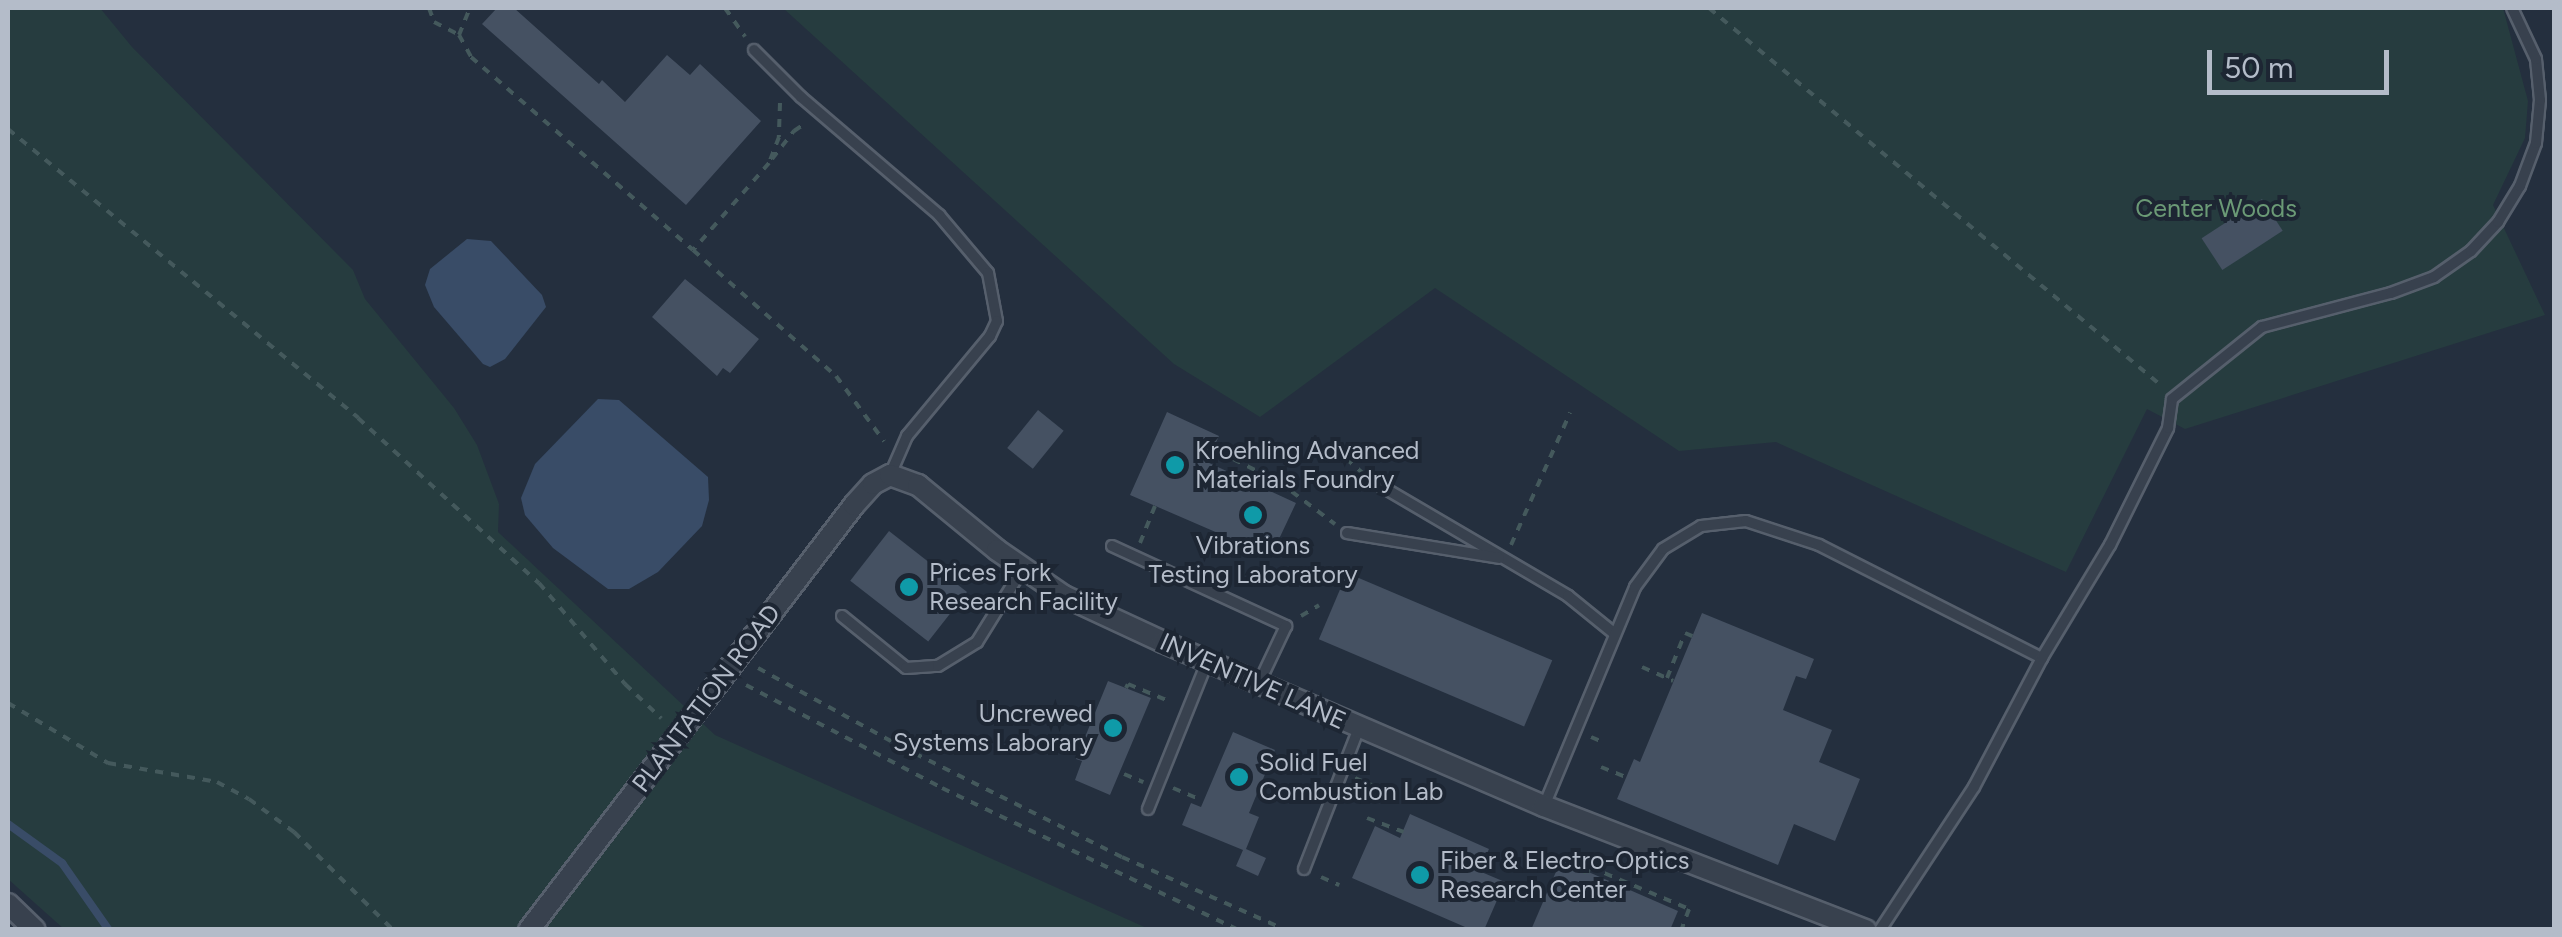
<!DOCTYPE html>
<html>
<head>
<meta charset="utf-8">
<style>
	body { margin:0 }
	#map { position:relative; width:2562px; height:937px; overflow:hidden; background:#242f3e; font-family:Figtree,sans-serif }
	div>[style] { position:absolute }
	.green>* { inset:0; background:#263c3f }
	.water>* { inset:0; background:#394c67 }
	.stream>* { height:8px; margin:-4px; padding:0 4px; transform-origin:4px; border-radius:4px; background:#394c67 }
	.building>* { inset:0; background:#455162; transform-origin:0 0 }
	.path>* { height:4px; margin-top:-2px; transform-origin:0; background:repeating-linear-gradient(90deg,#44595c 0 8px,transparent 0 16px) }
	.roads { filter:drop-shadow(2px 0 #565f6c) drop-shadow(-2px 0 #565f6c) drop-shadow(0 2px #565f6c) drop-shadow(0 -2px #565f6c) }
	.service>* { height:10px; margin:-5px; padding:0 5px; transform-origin:5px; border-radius:5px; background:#38414e }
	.minor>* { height:20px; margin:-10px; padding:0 10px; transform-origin:10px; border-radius:10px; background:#38414e }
	.dots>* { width:28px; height:28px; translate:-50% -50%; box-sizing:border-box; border:5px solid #1d2633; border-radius:50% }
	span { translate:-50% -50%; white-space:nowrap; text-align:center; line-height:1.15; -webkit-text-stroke:8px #1d2633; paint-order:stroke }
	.park-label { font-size:25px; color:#6b9a76 }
	.poi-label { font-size:25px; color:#b4bcc9 }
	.left { translate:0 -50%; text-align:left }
	.right { translate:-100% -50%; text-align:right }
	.street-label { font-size:25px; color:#b4bcc9 }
	.frame { position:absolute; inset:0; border:10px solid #b4bcc9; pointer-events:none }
	.scale { position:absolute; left:2207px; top:50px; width:182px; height:45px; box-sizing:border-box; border:5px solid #b4bcc9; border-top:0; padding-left:12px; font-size:30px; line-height:35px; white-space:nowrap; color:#b4bcc9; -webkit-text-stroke:8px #1d2633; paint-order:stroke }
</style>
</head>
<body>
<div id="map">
	<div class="green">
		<i style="clip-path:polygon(8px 8px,100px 8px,132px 47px,353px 270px,365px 299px,454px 408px,477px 445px,499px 504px,498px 532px,715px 735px,1149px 929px,64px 929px,8px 879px)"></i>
		<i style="clip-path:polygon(783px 8px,2503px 8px,2528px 101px,2525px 138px,2493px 205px,2545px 315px,2185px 429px,2147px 409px,2066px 572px,1776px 442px,1679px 451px,1435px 288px,1260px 417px,1174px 364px)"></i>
	</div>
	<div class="water">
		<i style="clip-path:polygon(467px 239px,491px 241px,542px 295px,546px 307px,505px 359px,490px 367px,483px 364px,434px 307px,425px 285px,430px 269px)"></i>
		<i style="clip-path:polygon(598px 399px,619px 400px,708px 477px,709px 500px,702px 526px,658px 572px,629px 589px,608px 589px,553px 548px,525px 515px,521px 498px,535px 464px)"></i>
	</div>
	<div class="stream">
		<i style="left:8px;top:824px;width:67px;rotate:35.8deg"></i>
		<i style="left:62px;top:863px;width:82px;rotate:55deg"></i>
	</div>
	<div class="building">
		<i style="clip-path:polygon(497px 8px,514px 8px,599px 84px,602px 80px,625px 102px,667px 55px,690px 75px,700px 64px,761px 121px,686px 205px,482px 24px)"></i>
		<i style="left:2262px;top:199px;width:38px;height:72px;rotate:57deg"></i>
		<i style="clip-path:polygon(685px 279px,759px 339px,730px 373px,723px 368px,717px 376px,652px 317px)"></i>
		<i style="left:1038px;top:410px;width:33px;height:49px;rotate:39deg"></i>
		<i style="clip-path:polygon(1167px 412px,1219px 436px,1207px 462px,1296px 503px,1271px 556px,1130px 495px)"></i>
		<i style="left:889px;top:531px;width:99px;height:63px;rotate:38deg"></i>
		<i style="left:1347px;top:573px;width:223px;height:72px;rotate:23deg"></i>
		<i style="clip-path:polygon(1702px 613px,1814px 659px,1806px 679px,1796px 676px,1783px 710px,1832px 730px,1819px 762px,1860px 779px,1835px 841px,1794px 824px,1778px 865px,1617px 799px,1634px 759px,1640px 762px)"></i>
		<i style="clip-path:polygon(1108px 681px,1151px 698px,1110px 795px,1075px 780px,1082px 761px,1076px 759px)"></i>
		<i style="clip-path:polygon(1233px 732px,1275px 750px,1249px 813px,1259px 817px,1246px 849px,1266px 858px,1258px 876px,1236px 866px,1243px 850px,1182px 825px,1191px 803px,1201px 807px)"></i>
		<i style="clip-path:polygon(1410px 814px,1489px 849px,1479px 871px,1505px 882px,1484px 930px,1472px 930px,1352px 878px,1375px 826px,1400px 838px)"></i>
		<i style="clip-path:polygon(1561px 860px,1678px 911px,1670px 930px,1531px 930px)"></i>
	</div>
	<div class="path">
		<i style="left:429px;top:8px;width:15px;rotate:70deg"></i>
		<i style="left:434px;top:22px;width:28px;rotate:27deg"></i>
		<i style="left:459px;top:35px;width:25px;rotate:61deg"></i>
		<i style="left:471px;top:57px;width:294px;rotate:41deg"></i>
		<i style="left:725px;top:8px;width:35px;rotate:55deg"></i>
		<i style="left:1709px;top:8px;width:591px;rotate:39.86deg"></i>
		<i style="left:459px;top:35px;width:29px;rotate:-68deg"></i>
		<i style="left:780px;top:103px;width:34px;rotate:92deg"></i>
		<i style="left:779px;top:137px;width:28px;rotate:111deg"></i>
		<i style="left:769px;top:163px;width:116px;rotate:131.1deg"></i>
		<i style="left:693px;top:250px;width:191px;rotate:41.4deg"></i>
		<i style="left:836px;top:376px;width:81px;rotate:53.6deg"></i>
		<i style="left:8px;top:129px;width:454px;rotate:39.5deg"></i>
		<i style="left:358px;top:418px;width:245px;rotate:42.4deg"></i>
		<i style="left:539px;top:583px;width:133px;rotate:49.6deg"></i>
		<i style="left:625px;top:684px;width:50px;rotate:43.4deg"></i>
		<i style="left:772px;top:159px;width:36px;rotate:-52deg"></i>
		<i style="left:794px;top:131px;width:14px;rotate:-34deg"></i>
		<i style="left:1334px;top:448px;width:38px;rotate:41deg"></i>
		<i style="left:1233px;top:459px;width:51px;rotate:26.6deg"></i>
		<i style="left:1279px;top:482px;width:70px;rotate:36.9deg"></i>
		<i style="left:1140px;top:543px;width:40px;rotate:-68deg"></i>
		<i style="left:1511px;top:545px;width:145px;rotate:-65.9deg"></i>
		<i style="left:1301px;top:616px;width:21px;rotate:-31deg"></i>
		<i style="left:1642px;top:667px;width:34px;rotate:24deg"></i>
		<i style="left:758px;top:668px;width:162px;rotate:28.8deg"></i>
		<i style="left:900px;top:746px;width:248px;rotate:26.6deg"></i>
		<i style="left:1122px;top:857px;width:180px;rotate:24deg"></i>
		<i style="left:1667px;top:678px;width:48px;rotate:-68.2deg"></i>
		<i style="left:1685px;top:633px;width:8px;rotate:23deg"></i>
		<i style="left:746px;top:685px;width:221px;rotate:27.7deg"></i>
		<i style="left:942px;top:788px;width:329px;rotate:25.6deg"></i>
		<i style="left:1126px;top:688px;width:4px;rotate:-63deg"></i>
		<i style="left:1128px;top:684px;width:47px;rotate:22.7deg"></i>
		<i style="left:8px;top:703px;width:117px;rotate:31deg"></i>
		<i style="left:108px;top:763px;width:111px;rotate:9.9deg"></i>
		<i style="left:217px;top:782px;width:36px;rotate:28deg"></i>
		<i style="left:249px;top:799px;width:56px;rotate:36.3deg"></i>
		<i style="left:294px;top:832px;width:139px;rotate:44.7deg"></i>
		<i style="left:1591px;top:737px;width:15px;rotate:23deg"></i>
		<i style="left:1601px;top:767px;width:27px;rotate:22deg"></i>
		<i style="left:1124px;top:774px;width:21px;rotate:23deg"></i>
		<i style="left:1355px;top:778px;width:26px;rotate:23deg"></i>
		<i style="left:1173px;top:788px;width:25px;rotate:23deg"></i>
		<i style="left:1367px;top:818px;width:39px;rotate:21deg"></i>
		<i style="left:1583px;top:871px;width:4px;rotate:27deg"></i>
		<i style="left:1587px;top:873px;width:7px;rotate:-63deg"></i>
		<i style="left:1590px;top:867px;width:108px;rotate:23deg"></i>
		<i style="left:1689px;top:909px;width:20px;rotate:110deg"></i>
		<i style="left:1321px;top:877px;width:20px;rotate:24deg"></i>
	</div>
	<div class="roads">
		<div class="service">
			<i style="left:754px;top:50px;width:66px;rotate:45deg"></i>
			<i style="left:801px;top:97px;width:182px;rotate:40.5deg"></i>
			<i style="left:939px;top:215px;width:76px;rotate:49.8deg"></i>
			<i style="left:988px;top:273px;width:49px;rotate:79.4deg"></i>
			<i style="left:997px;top:321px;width:17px;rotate:115deg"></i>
			<i style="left:990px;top:336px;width:130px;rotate:129.7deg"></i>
			<i style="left:907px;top:436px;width:43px;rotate:113.6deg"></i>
			<i style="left:1374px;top:482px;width:225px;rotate:30.4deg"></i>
			<i style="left:1568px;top:596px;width:60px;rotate:39deg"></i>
			<i style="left:1347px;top:533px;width:154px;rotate:9.3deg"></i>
			<i style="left:1112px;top:546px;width:192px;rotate:24.7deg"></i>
			<i style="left:1286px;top:626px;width:63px;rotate:115.3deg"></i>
			<i style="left:842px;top:616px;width:82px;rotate:39.1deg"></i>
			<i style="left:906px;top:668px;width:32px;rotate:-4deg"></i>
			<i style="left:938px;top:666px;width:46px;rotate:-31.6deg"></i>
			<i style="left:977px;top:642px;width:87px;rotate:-58.1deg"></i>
			<i style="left:1544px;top:806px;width:237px;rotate:-67.4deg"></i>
			<i style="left:1635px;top:587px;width:47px;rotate:-53.6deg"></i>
			<i style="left:1663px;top:549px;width:44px;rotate:-31.2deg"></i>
			<i style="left:1701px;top:526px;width:45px;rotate:-6.3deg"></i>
			<i style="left:1746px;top:521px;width:77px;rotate:18.2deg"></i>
			<i style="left:1819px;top:545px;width:250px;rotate:26.9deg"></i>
			<i style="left:1148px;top:809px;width:158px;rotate:-68.1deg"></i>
			<i style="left:1304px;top:869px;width:151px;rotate:-68.7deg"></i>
			<i style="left:1880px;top:930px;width:171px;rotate:-56.7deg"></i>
			<i style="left:1974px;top:787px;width:146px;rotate:-62.2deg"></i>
			<i style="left:2042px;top:658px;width:132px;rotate:-59deg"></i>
			<i style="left:2110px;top:545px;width:131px;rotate:-63.6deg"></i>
			<i style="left:2168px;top:428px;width:29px;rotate:-82deg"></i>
			<i style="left:2172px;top:399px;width:115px;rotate:-38.7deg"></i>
			<i style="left:2262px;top:327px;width:133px;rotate:-14.8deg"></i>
			<i style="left:2391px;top:293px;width:46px;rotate:-20.4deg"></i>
			<i style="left:2434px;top:277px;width:45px;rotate:-35.1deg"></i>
			<i style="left:2471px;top:251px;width:40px;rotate:-47deg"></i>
			<i style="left:2498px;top:222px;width:42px;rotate:-58.6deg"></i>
			<i style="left:2520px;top:186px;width:46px;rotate:-69.6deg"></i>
			<i style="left:2536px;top:143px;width:43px;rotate:-84.7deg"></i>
			<i style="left:2540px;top:100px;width:41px;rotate:-95.6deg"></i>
			<i style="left:2536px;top:59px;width:56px;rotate:-115.2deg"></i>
		</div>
		<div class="minor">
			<i style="left:8px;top:904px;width:37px;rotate:44deg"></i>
			<i style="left:529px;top:930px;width:535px;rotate:-52.59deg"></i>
			<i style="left:854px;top:505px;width:28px;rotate:-48deg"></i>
			<i style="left:873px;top:484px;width:19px;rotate:-28deg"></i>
			<i style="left:890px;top:475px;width:30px;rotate:20deg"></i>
			<i style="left:918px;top:485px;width:102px;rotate:39.4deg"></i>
			<i style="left:997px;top:550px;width:81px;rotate:34.5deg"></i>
			<i style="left:1064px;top:596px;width:109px;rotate:24.9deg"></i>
			<i style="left:1163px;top:642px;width:415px;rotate:23.3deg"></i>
			<i style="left:1544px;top:806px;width:345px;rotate:21.1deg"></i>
		</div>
	</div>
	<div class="dots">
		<i style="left:1175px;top:465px;background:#0f9aa8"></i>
		<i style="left:1253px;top:515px;background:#0f9aa8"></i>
		<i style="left:909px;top:587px;background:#0f9aa8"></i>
		<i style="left:1113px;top:728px;background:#0f9aa8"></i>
		<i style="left:1239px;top:777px;background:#0f9aa8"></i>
		<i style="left:1420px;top:875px;background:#0f9aa8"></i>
	</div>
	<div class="park-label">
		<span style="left:2216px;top:208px">Center Woods</span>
	</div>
	<div class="poi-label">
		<span class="left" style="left:1195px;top:465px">Kroehling Advanced<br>Materials Foundry</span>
		<span style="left:1253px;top:560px">Vibrations<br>Testing Laboratory</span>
		<span class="left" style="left:929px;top:587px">Prices Fork<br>Research Facility</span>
		<span class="right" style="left:1093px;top:728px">Uncrewed<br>Systems Laborary</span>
		<span class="left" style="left:1259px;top:777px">Solid Fuel<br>Combustion Lab</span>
		<span class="left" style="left:1440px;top:875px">Fiber &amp; Electro-Optics<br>Research Center</span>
	</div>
	<div class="street-label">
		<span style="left:1253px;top:681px;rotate:24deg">INVENTIVE LANE</span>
		<span style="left:706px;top:698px;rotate:-53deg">PLANTATION ROAD</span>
	</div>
	<div class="frame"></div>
	<div class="scale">50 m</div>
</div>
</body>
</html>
